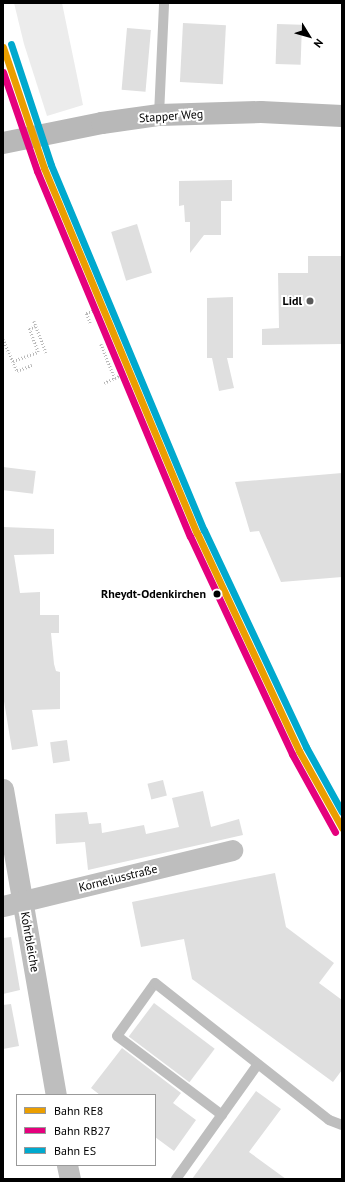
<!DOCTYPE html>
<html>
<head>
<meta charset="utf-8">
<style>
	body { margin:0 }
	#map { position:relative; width:345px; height:1182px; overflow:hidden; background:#fff; font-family:"PT Sans",sans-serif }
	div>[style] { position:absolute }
	.green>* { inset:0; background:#ececec }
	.building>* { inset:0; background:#dfdfdf; transform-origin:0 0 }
	.path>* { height:2.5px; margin-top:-1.25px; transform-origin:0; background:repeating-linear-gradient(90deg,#b9b9b9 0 1px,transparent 0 3px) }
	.lane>* { height:10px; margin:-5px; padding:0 5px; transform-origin:5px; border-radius:5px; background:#bebebe }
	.street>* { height:21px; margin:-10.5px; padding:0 10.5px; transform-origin:10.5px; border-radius:10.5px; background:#bebebe }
	.secondary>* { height:22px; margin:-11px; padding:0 11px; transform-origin:11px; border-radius:11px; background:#b8b8b8 }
	.rail-1>* { height:7px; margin:-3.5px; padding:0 3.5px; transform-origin:3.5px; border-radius:3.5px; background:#eb9e00 }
	.rail-2>* { height:7px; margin:-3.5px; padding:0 3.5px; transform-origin:3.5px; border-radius:3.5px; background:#e5007d }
	.rail-3>* { height:7px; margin:-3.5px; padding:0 3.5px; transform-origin:3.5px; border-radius:3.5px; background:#00a9ce }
	.dots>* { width:11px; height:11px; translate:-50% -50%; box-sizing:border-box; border:2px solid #fff; border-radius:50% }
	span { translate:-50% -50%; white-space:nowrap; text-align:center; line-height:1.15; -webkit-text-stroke:4px #fff; paint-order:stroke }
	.street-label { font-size:12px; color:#000 }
	.poi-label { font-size:12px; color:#000; font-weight:700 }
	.right { translate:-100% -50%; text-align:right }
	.stop-label { font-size:12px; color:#000; font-weight:700 }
	.frame { position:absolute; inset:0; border:4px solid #000; pointer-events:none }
	.legend { position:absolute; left:16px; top:1094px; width:140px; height:72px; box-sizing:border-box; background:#fff; border:1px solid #999; margin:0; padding:5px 7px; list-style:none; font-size:12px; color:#000 }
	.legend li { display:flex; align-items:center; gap:8px; height:20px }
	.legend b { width:20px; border:1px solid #999 }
	.north { position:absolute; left:289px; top:16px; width:40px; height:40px; -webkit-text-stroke:3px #fff; paint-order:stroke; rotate:127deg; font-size:11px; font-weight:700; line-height:16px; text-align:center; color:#000 }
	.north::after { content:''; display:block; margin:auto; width:14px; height:18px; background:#000; clip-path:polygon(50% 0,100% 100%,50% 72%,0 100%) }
</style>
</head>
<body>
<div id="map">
	<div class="green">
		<i style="clip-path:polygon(14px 3px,62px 3px,83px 105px,47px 116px,24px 44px)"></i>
	</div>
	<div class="building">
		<i style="left:183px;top:23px;width:43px;height:59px;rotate:3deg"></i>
		<i style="left:277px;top:24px;width:25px;height:40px;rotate:2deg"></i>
		<i style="left:127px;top:28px;width:24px;height:62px;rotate:5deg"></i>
		<i style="clip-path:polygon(232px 180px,232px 201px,221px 201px,221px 235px,204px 235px,190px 253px,190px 222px,185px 222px,184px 205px,179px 206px,179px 181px)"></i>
		<i style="left:137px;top:224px;width:51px;height:27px;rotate:73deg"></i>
		<i style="clip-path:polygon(308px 256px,342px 256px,342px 344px,262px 345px,262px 329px,279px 328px,278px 273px,308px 273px)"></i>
		<i style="clip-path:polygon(233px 297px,233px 358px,227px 358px,234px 388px,219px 391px,212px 358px,207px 358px,207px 298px)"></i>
		<i style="left:3px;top:467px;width:33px;height:23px;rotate:7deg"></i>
		<i style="clip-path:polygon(342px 473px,342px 577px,281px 582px,259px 531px,250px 532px,235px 482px)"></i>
		<i style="clip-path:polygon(3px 527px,54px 529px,54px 554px,14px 555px,20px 593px,40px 592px,40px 615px,59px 615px,59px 633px,51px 633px,54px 664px,56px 671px,60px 672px,60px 709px,32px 710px,38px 746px,12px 750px,3px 695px)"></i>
		<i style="left:67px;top:740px;width:21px;height:17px;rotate:82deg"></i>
		<i style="left:163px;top:780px;width:16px;height:16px;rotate:76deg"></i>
		<i style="clip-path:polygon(203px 791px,211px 827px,239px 819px,243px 835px,88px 870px,85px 842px,56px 844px,55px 814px,87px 812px,89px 824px,101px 823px,102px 833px,144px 825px,146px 834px,179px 827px,172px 798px)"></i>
		<i style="clip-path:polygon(275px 873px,286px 927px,334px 963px,319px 983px,342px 1000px,342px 1070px,333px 1082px,192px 979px,184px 939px,141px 947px,132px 902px)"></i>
		<i style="clip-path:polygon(11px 937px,20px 990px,3px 994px,3px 938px)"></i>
		<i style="left:154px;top:1003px;width:76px;height:42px;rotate:37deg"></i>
		<i style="clip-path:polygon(11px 1004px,19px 1046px,3px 1049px,3px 1005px)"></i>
		<i style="clip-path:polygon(122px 1048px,181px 1093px,173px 1103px,196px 1120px,174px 1151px,155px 1137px,155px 1095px,100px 1095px,91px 1088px)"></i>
		<i style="clip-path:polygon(256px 1091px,281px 1109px,249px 1152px,286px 1179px,192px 1179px)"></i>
	</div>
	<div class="path">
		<i style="left:34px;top:321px;width:34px;rotate:69deg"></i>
		<i style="left:90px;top:323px;width:11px;rotate:-112deg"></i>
		<i style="left:86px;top:313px;width:12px;rotate:-20deg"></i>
		<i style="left:3px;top:339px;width:35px;rotate:66deg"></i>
		<i style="left:17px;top:371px;width:16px;rotate:-22deg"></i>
		<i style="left:101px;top:344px;width:37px;rotate:68deg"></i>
		<i style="left:13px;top:361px;width:27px;rotate:-20deg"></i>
		<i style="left:38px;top:352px;width:25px;rotate:-111deg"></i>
		<i style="left:29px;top:329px;width:8px;rotate:-23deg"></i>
		<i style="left:104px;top:383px;width:23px;rotate:-25deg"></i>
	</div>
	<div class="lane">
		<i style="left:159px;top:115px;width:112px;rotate:-87.4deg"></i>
		<i style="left:222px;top:1115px;width:131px;rotate:-143deg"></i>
		<i style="left:117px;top:1036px;width:65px;rotate:-54.4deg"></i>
		<i style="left:155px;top:983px;width:221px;rotate:38.2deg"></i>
		<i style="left:329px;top:1120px;width:14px;rotate:21deg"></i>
		<i style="left:176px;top:1179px;width:141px;rotate:-54.5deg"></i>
	</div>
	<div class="street">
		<i style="left:3px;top:789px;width:311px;rotate:80.2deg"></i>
		<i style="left:3px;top:906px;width:236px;rotate:-13.7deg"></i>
		<i style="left:67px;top:1165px;width:14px;rotate:78deg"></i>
	</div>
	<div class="secondary">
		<i style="left:3px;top:143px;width:101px;rotate:-11.4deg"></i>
		<i style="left:102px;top:123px;width:58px;rotate:-8deg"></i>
		<i style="left:159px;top:115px;width:102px;rotate:-1.7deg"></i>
		<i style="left:261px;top:112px;width:81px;rotate:2.8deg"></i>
	</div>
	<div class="rail-1">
		<i style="left:3px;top:47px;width:128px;rotate:71.3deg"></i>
		<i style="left:44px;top:168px;width:396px;rotate:67.3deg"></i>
		<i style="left:197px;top:533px;width:241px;rotate:64.9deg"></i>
		<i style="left:299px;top:751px;width:88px;rotate:60.8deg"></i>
	</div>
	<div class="rail-2">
		<i style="left:3px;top:72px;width:105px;rotate:71deg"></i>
		<i style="left:37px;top:171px;width:396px;rotate:67.3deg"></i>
		<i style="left:190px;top:536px;width:241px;rotate:64.9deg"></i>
		<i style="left:292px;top:754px;width:89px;rotate:61.1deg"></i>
	</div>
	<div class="rail-3">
		<i style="left:11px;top:44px;width:127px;rotate:71.7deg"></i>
		<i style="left:51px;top:165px;width:396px;rotate:67.3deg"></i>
		<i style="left:204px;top:530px;width:240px;rotate:64.8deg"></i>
		<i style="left:306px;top:747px;width:74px;rotate:61deg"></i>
	</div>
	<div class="dots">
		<i style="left:310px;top:301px;background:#595959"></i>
		<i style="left:217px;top:594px;background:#000"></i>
	</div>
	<div class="street-label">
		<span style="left:171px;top:116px;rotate:-4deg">Stapper Weg</span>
		<span style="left:118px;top:878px;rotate:-14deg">Korneliusstraße</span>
		<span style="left:30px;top:942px;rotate:80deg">Kohrbleiche</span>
	</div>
	<div class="poi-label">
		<span class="right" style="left:302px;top:301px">Lidl</span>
	</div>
	<div class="stop-label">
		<span class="right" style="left:206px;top:594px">Rheydt-Odenkirchen</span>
	</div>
	<div class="frame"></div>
	<ul class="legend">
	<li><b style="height:5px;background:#eb9e00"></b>Bahn RE8</li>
	<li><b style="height:5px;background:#e5007d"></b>Bahn RB27</li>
	<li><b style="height:5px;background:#00a9ce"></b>Bahn ES</li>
	</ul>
	<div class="north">N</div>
</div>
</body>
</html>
